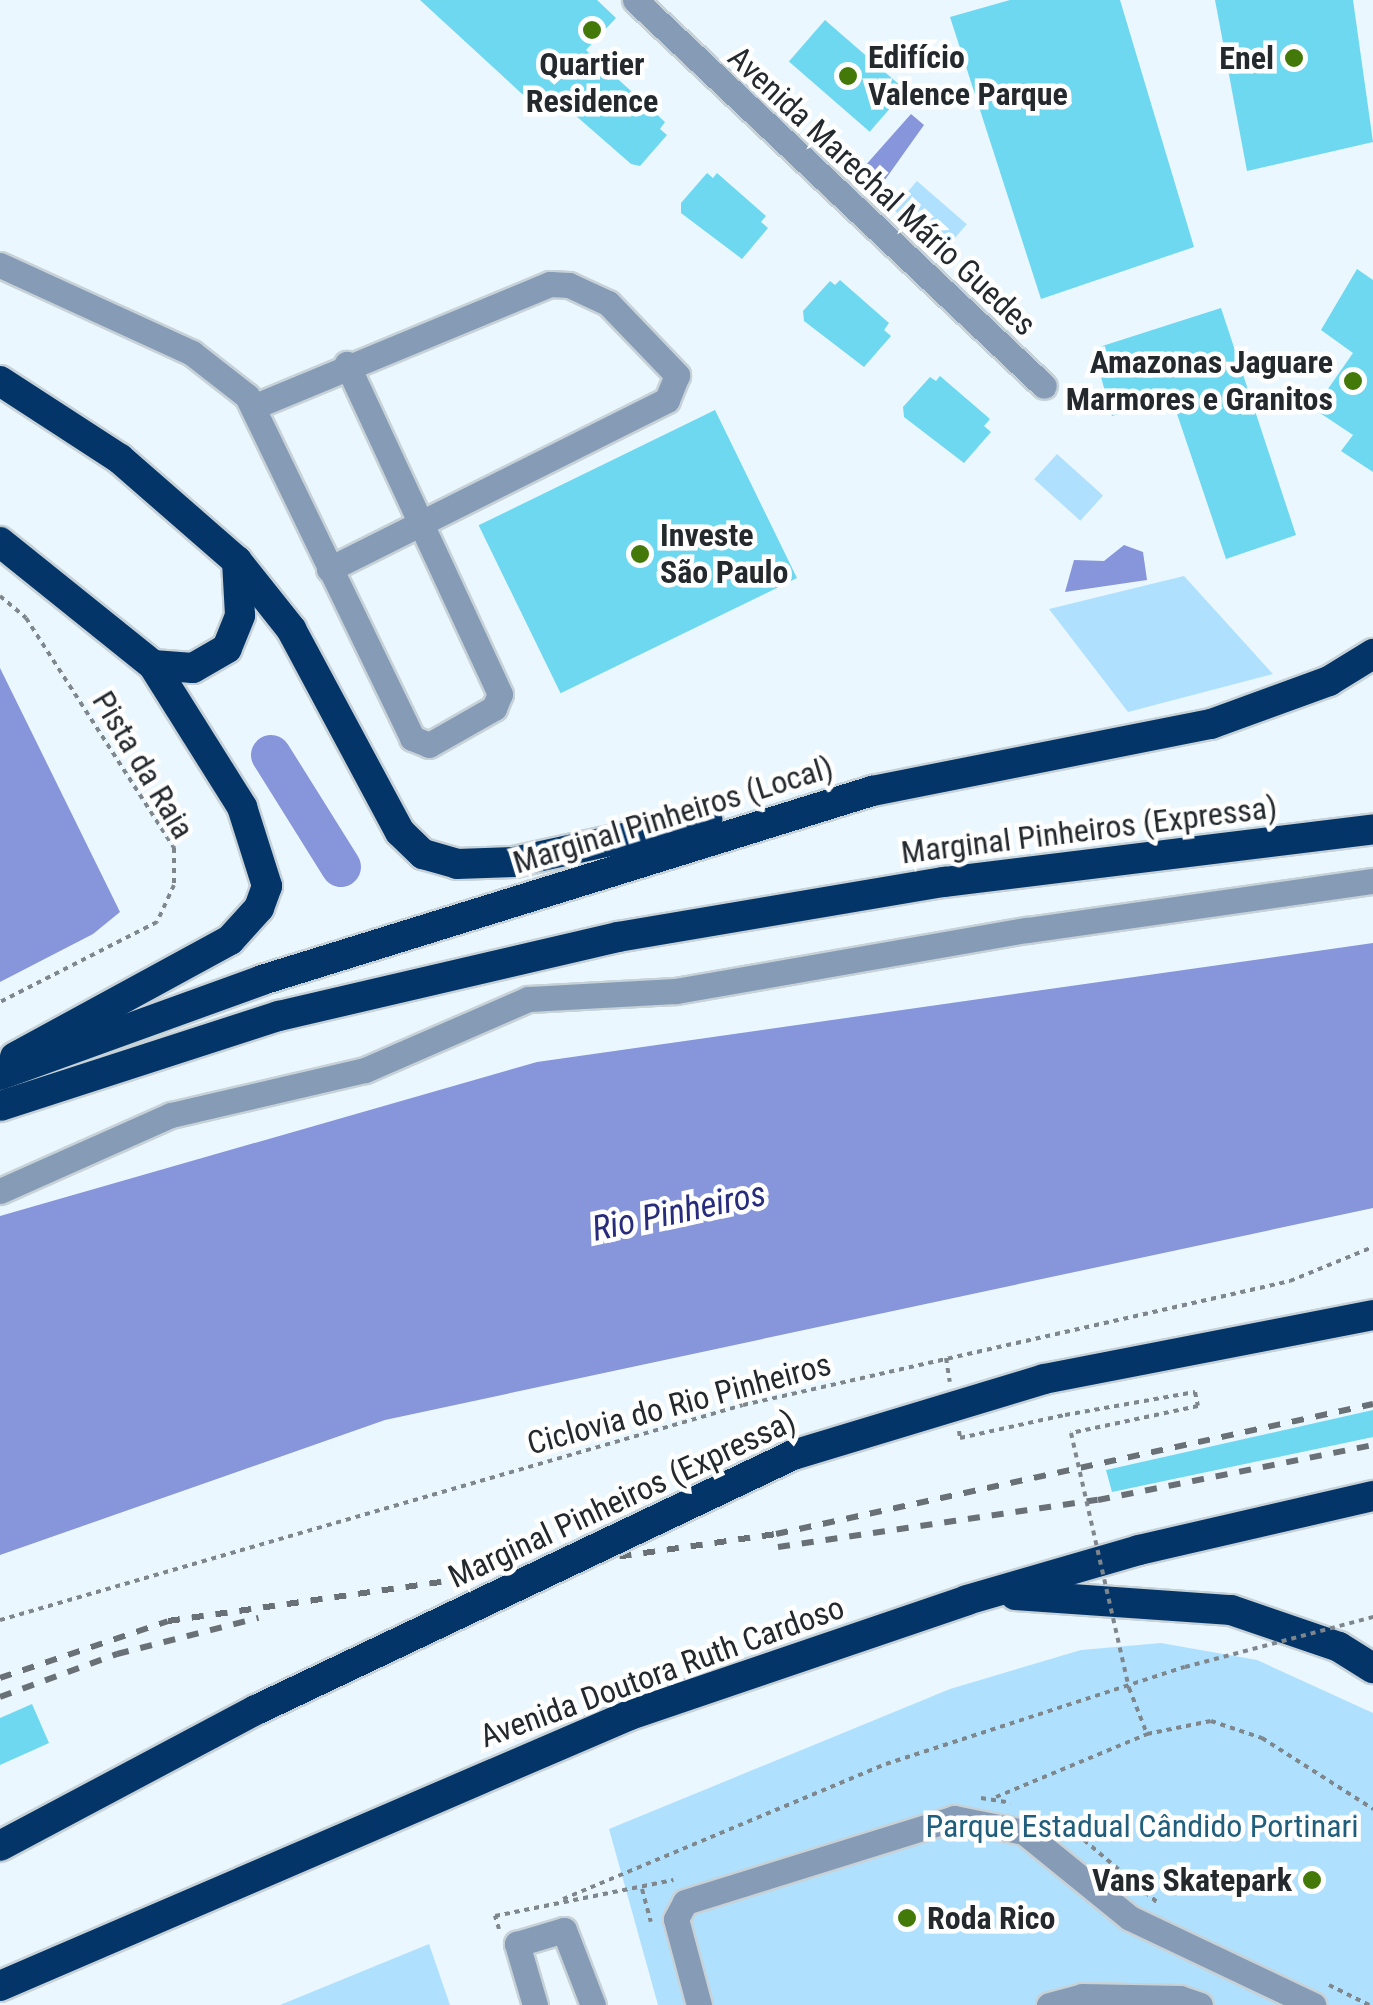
<!DOCTYPE html>
<html>
<head>
<meta charset="utf-8">
<style>
	body { margin:0 }
	#map { position:relative; width:1373px; height:2005px; overflow:hidden; background:#ebf7fe; font-family:"Roboto Condensed",sans-serif }
	div>[style] { position:absolute }
	.green>* { inset:0; background:#afe1fe; transform-origin:0 0 }
	.water>* { inset:0; background:#8795da }
	.river>* { height:40px; margin:-20px; padding:0 20px; transform-origin:20px; border-radius:20px; background:#8795da }
	.building>* { inset:0; background:#6dd8f0; transform-origin:0 0 }
	.path>* { height:4px; margin-top:-2px; transform-origin:0; background:repeating-linear-gradient(90deg,#7f878d 0 5px,transparent 0 10px) }
	.roads { filter:drop-shadow(2px 0 #c7d2d8) drop-shadow(-2px 0 #c7d2d8) drop-shadow(0 2px #c7d2d8) drop-shadow(0 -2px #c7d2d8) }
	.minor>* { height:25px; margin:-12.5px; padding:0 12.5px; transform-origin:12.5px; border-radius:12.5px; background:#869bb6 }
	.highway>* { height:30px; margin:-15px; padding:0 15px; transform-origin:15px; border-radius:15px; background:#043569 }
	.rail>* { height:6px; margin-top:-3px; transform-origin:0; background:repeating-linear-gradient(90deg,#6a7176 0 12px,transparent 0 24px) }
	.path-bridge>* { height:4px; margin-top:-2px; transform-origin:0; background:repeating-linear-gradient(90deg,#7f878d 0 5px,transparent 0 10px) }
	.bridges { filter:drop-shadow(2px 0 #c7d2d8) drop-shadow(-2px 0 #c7d2d8) drop-shadow(0 2px #c7d2d8) drop-shadow(0 -2px #c7d2d8) }
	.highway-bridge>* { height:30px; margin:-15px; padding:0 15px; transform-origin:15px; border-radius:15px; background:#043569 }
	.dots>* { width:28px; height:28px; translate:-50% -50%; box-sizing:border-box; border:5px solid #fff; border-radius:50% }
	span { translate:-50% -50%; white-space:nowrap; text-align:center; line-height:1.15; -webkit-text-stroke:9px #fff; paint-order:stroke }
	.poi-label { font-size:32px; color:#24292d; font-weight:700 }
	.left { translate:0 -50%; text-align:left }
	.right { translate:-100% -50%; text-align:right }
	.street-label { font-size:32px; color:#24292d }
	.park-label { font-size:32px; color:#205e7d }
	.water-label { font-size:35px; color:#282c7c; font-style:italic }
</style>
</head>
<body>
<div id="map">
	<div class="green">
		<i style="left:917px;top:181px;width:66px;height:37px;rotate:41deg"></i>
		<i style="left:1057px;top:454px;width:62px;height:34px;rotate:42deg"></i>
		<i style="clip-path:polygon(1184px 576px,1273px 674px,1128px 712px,1049px 609px)"></i>
		<i style="clip-path:polygon(1161px 1643px,1257px 1660px,1373px 1713px,1373px 2005px,658px 2005px,609px 1829px,950px 1689px,1081px 1650px)"></i>
		<i style="clip-path:polygon(429px 1944px,450px 2005px,280px 2005px)"></i>
	</div>
	<div class="water">
		<i style="clip-path:polygon(911px 114px,924px 125px,882px 184px,864px 167px)"></i>
		<i style="clip-path:polygon(1124px 545px,1143px 552px,1147px 580px,1065px 592px,1074px 560px,1104px 561px)"></i>
		<i style="clip-path:polygon(0 668px,120px 912px,93px 934px,0 982px)"></i>
		<i style="clip-path:polygon(1373px 943px,1373px 1208px,385px 1420px,0 1555px,0 1216px,537px 1062px)"></i>
	</div>
	<div class="river">
		<i style="left:271px;top:755px;width:132px;rotate:58deg"></i>
	</div>
	<div class="building">
		<i style="clip-path:polygon(420px 0,597px 0,616px 18px,586px 50px,665px 122px,660px 129px,667px 135px,640px 166px,631px 164px,559px 101px,546px 116px)"></i>
		<i style="clip-path:polygon(1010px 0,1120px 0,1194px 247px,1041px 299px,950px 17px)"></i>
		<i style="clip-path:polygon(1215px 0,1353px 0,1373px 142px,1247px 171px)"></i>
		<i style="left:825px;top:20px;width:107px;height:55px;rotate:41deg"></i>
		<i style="clip-path:polygon(707px 173px,713px 178px,717px 173px,766px 216px,761px 222px,768px 228px,742px 259px,681px 213px,681px 203px)"></i>
		<i style="clip-path:polygon(1357px 269px,1373px 280px,1373px 472px,1341px 451px,1353px 435px,1314px 409px,1353px 353px,1321px 330px)"></i>
		<i style="clip-path:polygon(840px 280px,889px 323px,884px 330px,891px 336px,864px 367px,804px 321px,803px 311px,830px 281px,835px 285px)"></i>
		<i style="clip-path:polygon(1221px 308px,1296px 535px,1226px 559px,1172px 399px,1112px 416px,1093px 349px)"></i>
		<i style="clip-path:polygon(940px 376px,990px 419px,984px 426px,991px 432px,964px 463px,904px 417px,903px 407px,930px 377px,936px 381px)"></i>
		<i style="left:715px;top:410px;width:187px;height:263px;rotate:64deg"></i>
		<i style="clip-path:polygon(1373px 1410px,1373px 1437px,1112px 1492px,1106px 1470px)"></i>
		<i style="clip-path:polygon(32px 1704px,49px 1743px,0 1765px,0 1718px)"></i>
	</div>
	<div class="path">
		<i style="left:0;top:596px;width:34px;rotate:40deg"></i>
		<i style="left:26px;top:618px;width:274px;rotate:57.2deg"></i>
		<i style="left:174px;top:848px;width:37px;rotate:90deg"></i>
		<i style="left:174px;top:885px;width:41px;rotate:114.7deg"></i>
		<i style="left:157px;top:922px;width:176px;rotate:153deg"></i>
		<i style="left:946px;top:1358px;width:24px;rotate:81deg"></i>
		<i style="left:959px;top:1431px;width:7px;rotate:82deg"></i>
		<i style="left:960px;top:1438px;width:107px;rotate:-12.4deg"></i>
		<i style="left:0;top:1620px;width:773px;rotate:-16.14deg"></i>
		<i style="left:743px;top:1405px;width:561px;rotate:-12.77deg"></i>
		<i style="left:1290px;top:1281px;width:90px;rotate:-22.3deg"></i>
		<i style="left:1129px;top:1688px;width:49px;rotate:68.6deg"></i>
		<i style="left:996px;top:1797px;width:164px;rotate:-22.6deg"></i>
		<i style="left:1147px;top:1734px;width:65px;rotate:-11.5deg"></i>
		<i style="left:1211px;top:1721px;width:54px;rotate:18.4deg"></i>
		<i style="left:1262px;top:1738px;width:132px;rotate:32.6deg"></i>
		<i style="left:981px;top:1798px;width:30px;rotate:9deg"></i>
		<i style="left:1047px;top:1818px;width:43px;rotate:30.7deg"></i>
		<i style="left:1084px;top:1840px;width:97px;rotate:40.4deg"></i>
		<i style="left:642px;top:1889px;width:34px;rotate:75deg"></i>
		<i style="left:563px;top:1899px;width:350px;rotate:-22.7deg"></i>
		<i style="left:886px;top:1764px;width:314px;rotate:-18deg"></i>
		<i style="left:499px;top:1929px;width:14px;rotate:-107deg"></i>
		<i style="left:495px;top:1916px;width:182px;rotate:-11.4deg"></i>
		<i style="left:1329px;top:1985px;width:45px;rotate:26.6deg"></i>
	</div>
	<div class="roads">
		<div class="minor">
			<i style="left:635px;top:0;width:562px;rotate:43.34deg"></i>
			<i style="left:0;top:265px;width:211px;rotate:24.6deg"></i>
			<i style="left:192px;top:353px;width:70px;rotate:38deg"></i>
			<i style="left:247px;top:396px;width:380px;rotate:64.2deg"></i>
			<i style="left:412px;top:738px;width:18px;rotate:22deg"></i>
			<i style="left:429px;top:745px;width:75px;rotate:-29.6deg"></i>
			<i style="left:494px;top:708px;width:15px;rotate:-67deg"></i>
			<i style="left:500px;top:694px;width:364px;rotate:-114.9deg"></i>
			<i style="left:253px;top:407px;width:321px;rotate:-22.5deg"></i>
			<i style="left:550px;top:284px;width:19px;rotate:3deg"></i>
			<i style="left:569px;top:285px;width:43px;rotate:24.8deg"></i>
			<i style="left:608px;top:303px;width:100px;rotate:46.2deg"></i>
			<i style="left:677px;top:375px;width:27px;rotate:112deg"></i>
			<i style="left:667px;top:400px;width:378px;rotate:153.4deg"></i>
			<i style="left:0;top:1191px;width:187px;rotate:-24deg"></i>
			<i style="left:171px;top:1115px;width:199px;rotate:-13.1deg"></i>
			<i style="left:365px;top:1070px;width:178px;rotate:-23.5deg"></i>
			<i style="left:528px;top:999px;width:148px;rotate:-3.1deg"></i>
			<i style="left:676px;top:991px;width:356px;rotate:-9.9deg"></i>
			<i style="left:1027px;top:930px;width:349px;rotate:-8.1deg"></i>
			<i style="left:535px;top:2005px;width:64px;rotate:-106.4deg"></i>
			<i style="left:517px;top:1944px;width:49px;rotate:-16.6deg"></i>
			<i style="left:564px;top:1930px;width:80px;rotate:68.9deg"></i>
			<i style="left:699px;top:2005px;width:89px;rotate:-105deg"></i>
			<i style="left:676px;top:1919px;width:19px;rotate:-62deg"></i>
			<i style="left:685px;top:1902px;width:282px;rotate:-17.3deg"></i>
			<i style="left:954px;top:1818px;width:71px;rotate:11.3deg"></i>
			<i style="left:1024px;top:1832px;width:136px;rotate:39.1deg"></i>
			<i style="left:1130px;top:1918px;width:203px;rotate:25.4deg"></i>
			<i style="left:1049px;top:2005px;width:34px;rotate:-15deg"></i>
			<i style="left:1082px;top:1996px;width:98px;rotate:1.2deg"></i>
			<i style="left:1180px;top:1998px;width:21px;rotate:19deg"></i>
		</div>
		<div class="highway">
			<i style="left:0;top:381px;width:143px;rotate:33deg"></i>
			<i style="left:120px;top:459px;width:155px;rotate:41.1deg"></i>
			<i style="left:237px;top:561px;width:87px;rotate:51.5deg"></i>
			<i style="left:291px;top:629px;width:230px;rotate:61.8deg"></i>
			<i style="left:400px;top:832px;width:32px;rotate:44deg"></i>
			<i style="left:423px;top:854px;width:35px;rotate:16deg"></i>
			<i style="left:457px;top:864px;width:57px;rotate:-2deg"></i>
			<i style="left:514px;top:862px;width:198px;rotate:-12.3deg"></i>
			<i style="left:0;top:542px;width:196px;rotate:38.8deg"></i>
			<i style="left:153px;top:665px;width:168px;rotate:57.9deg"></i>
			<i style="left:242px;top:807px;width:83px;rotate:72.4deg"></i>
			<i style="left:267px;top:886px;width:23px;rotate:110deg"></i>
			<i style="left:259px;top:908px;width:43px;rotate:132.2deg"></i>
			<i style="left:230px;top:940px;width:245px;rotate:151.4deg"></i>
			<i style="left:153px;top:665px;width:40px;rotate:4.3deg"></i>
			<i style="left:193px;top:668px;width:39px;rotate:-30deg"></i>
			<i style="left:227px;top:648px;width:35px;rotate:-68deg"></i>
			<i style="left:240px;top:615px;width:54px;rotate:-93.2deg"></i>
			<i style="left:0;top:1075px;width:279px;rotate:-19.9deg"></i>
			<i style="left:262px;top:980px;width:639px;rotate:-17.21deg"></i>
			<i style="left:872px;top:791px;width:346px;rotate:-11.2deg"></i>
			<i style="left:1211px;top:724px;width:126px;rotate:-20deg"></i>
			<i style="left:1329px;top:681px;width:52px;rotate:-31.5deg"></i>
			<i style="left:0;top:1106px;width:293px;rotate:-17.9deg"></i>
			<i style="left:279px;top:1016px;width:348px;rotate:-13.1deg"></i>
			<i style="left:618px;top:937px;width:331px;rotate:-9.6deg"></i>
			<i style="left:944px;top:882px;width:432px;rotate:-7deg"></i>
			<i style="left:1015px;top:1595px;width:217px;rotate:4deg"></i>
			<i style="left:1231px;top:1610px;width:114px;rotate:18.9deg"></i>
			<i style="left:1339px;top:1647px;width:40px;rotate:32deg"></i>
			<i style="left:0;top:1986px;width:686px;rotate:-23.28deg"></i>
			<i style="left:630px;top:1715px;width:356px;rotate:-18.8deg"></i>
			<i style="left:967px;top:1600px;width:179px;rotate:-16.2deg"></i>
			<i style="left:1139px;top:1550px;width:240px;rotate:-13deg"></i>
		</div>
	</div>
	<div class="rail">
		<i style="left:778px;top:1547px;width:323px;rotate:-8.4deg"></i>
		<i style="left:1098px;top:1500px;width:280px;rotate:-11.3deg"></i>
		<i style="left:0;top:1678px;width:177px;rotate:-18.7deg"></i>
		<i style="left:168px;top:1621px;width:614px;rotate:-8.14deg"></i>
		<i style="left:776px;top:1534px;width:611px;rotate:-12.28deg"></i>
		<i style="left:0;top:1697px;width:125px;rotate:-20.2deg"></i>
		<i style="left:117px;top:1654px;width:146px;rotate:-14.3deg"></i>
	</div>
	<div class="path-bridge">
		<i style="left:1065px;top:1415px;width:132px;rotate:-10deg"></i>
		<i style="left:1195px;top:1392px;width:14px;rotate:78deg"></i>
		<i style="left:1198px;top:1406px;width:130px;rotate:168deg"></i>
		<i style="left:1071px;top:1433px;width:262px;rotate:77.2deg"></i>
		<i style="left:1185px;top:1667px;width:195px;rotate:-14.9deg"></i>
	</div>
	<div class="bridges">
		<div class="highway-bridge">
			<i style="left:0;top:1846px;width:290px;rotate:-28deg"></i>
			<i style="left:256px;top:1710px;width:594px;rotate:-25.4deg"></i>
			<i style="left:793px;top:1455px;width:262px;rotate:-16.8deg"></i>
			<i style="left:1044px;top:1379px;width:335px;rotate:-11deg"></i>
		</div>
	</div>
	<div class="dots">
		<i style="left:592px;top:30px;background:#437909"></i>
		<i style="left:1294px;top:58px;background:#437909"></i>
		<i style="left:848px;top:76px;background:#437909"></i>
		<i style="left:1353px;top:381px;background:#437909"></i>
		<i style="left:640px;top:554px;background:#437909"></i>
		<i style="left:1312px;top:1880px;background:#437909"></i>
		<i style="left:907px;top:1918px;background:#437909"></i>
	</div>
	<div class="poi-label">
		<span class="left" style="left:868px;top:76px">Edifício<br>Valence Parque</span>
		<span class="right" style="left:1274px;top:58px">Enel</span>
		<span style="left:592px;top:83px">Quartier<br>Residence</span>
		<span class="right" style="left:1333px;top:381px">Amazonas Jaguare<br>Marmores e Granitos</span>
		<span class="left" style="left:660px;top:554px">Investe<br>São Paulo</span>
		<span class="right" style="left:1292px;top:1880px">Vans Skatepark</span>
		<span class="left" style="left:927px;top:1918px">Roda Rico</span>
	</div>
	<div class="street-label">
		<span style="left:882px;top:191px;rotate:43deg">Avenida Marechal Mário Guedes</span>
		<span style="left:143px;top:765px;rotate:59deg">Pista da Raia</span>
		<span style="left:673px;top:815px;rotate:-17deg">Marginal Pinheiros (Local)</span>
		<span style="left:1089px;top:830px;rotate:-7deg">Marginal Pinheiros (Expressa)</span>
		<span style="left:679px;top:1404px;rotate:-15deg">Ciclovia do Rio Pinheiros</span>
		<span style="left:622px;top:1499px;rotate:-25deg">Marginal Pinheiros (Expressa)</span>
		<span style="left:662px;top:1672px;rotate:-20deg">Avenida Doutora Ruth Cardoso</span>
	</div>
	<div class="park-label">
		<span style="left:1142px;top:1826px">Parque Estadual Cândido Portinari</span>
	</div>
	<div class="water-label">
		<span style="left:679px;top:1212px;rotate:-12deg">Rio Pinheiros</span>
	</div>
</div>
</body>
</html>
